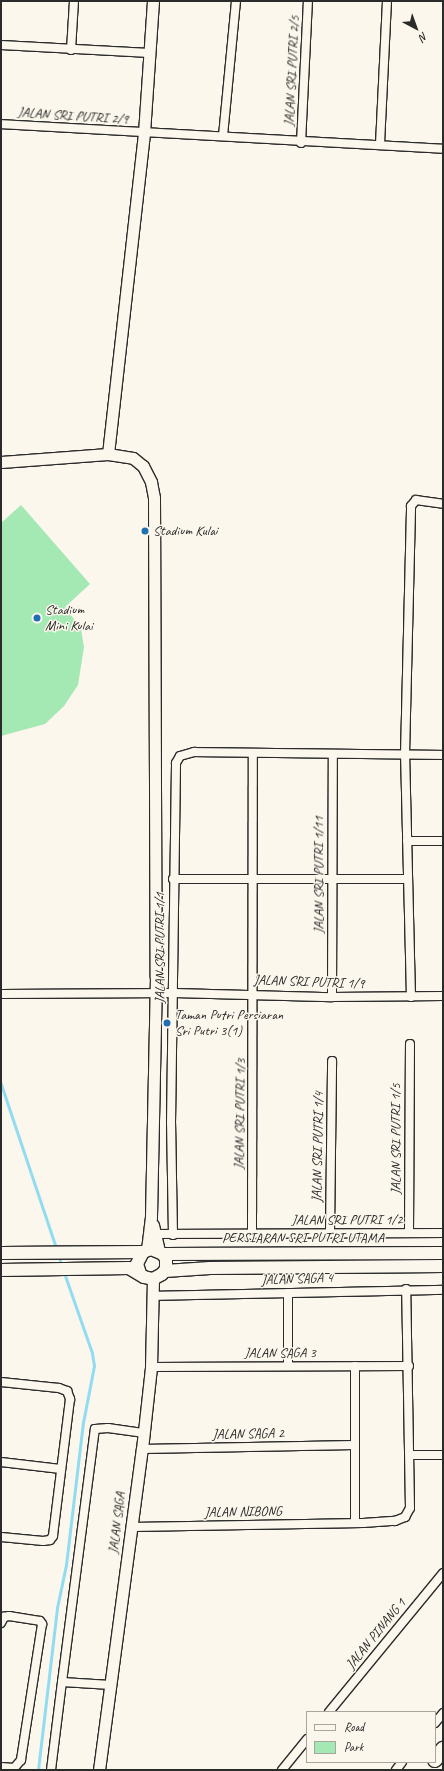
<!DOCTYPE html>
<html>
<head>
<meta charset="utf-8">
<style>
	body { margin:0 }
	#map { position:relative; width:444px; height:1771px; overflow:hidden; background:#fbf7ec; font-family:Caveat,sans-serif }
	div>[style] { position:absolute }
	.green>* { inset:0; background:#a4e8b4 }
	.stream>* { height:2.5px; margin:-1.25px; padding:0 1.25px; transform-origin:1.25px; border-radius:1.25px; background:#91dcf1 }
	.roads { filter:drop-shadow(1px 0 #2b2b2b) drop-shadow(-1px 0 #2b2b2b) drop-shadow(0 1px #2b2b2b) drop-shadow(0 -1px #2b2b2b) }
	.minor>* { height:8px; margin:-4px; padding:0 4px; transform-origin:4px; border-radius:4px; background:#fbf7ec }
	.tertiary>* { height:11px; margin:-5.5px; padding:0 5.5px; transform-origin:5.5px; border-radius:5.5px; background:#fbf7ec }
	.secondary>* { height:12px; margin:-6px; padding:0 6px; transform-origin:6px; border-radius:6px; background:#fbf7ec }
	.trunk>* { height:14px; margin:-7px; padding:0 7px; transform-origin:7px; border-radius:7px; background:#fbf7ec }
	.dots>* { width:11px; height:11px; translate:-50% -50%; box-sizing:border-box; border:2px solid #fbf7ec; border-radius:50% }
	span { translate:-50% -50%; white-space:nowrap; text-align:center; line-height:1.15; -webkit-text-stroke:3px #fbf7ec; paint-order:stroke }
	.street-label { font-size:14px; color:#2b2b2b }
	.poi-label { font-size:14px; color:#2b2b2b }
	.left { translate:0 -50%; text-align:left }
	.frame { position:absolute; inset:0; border:2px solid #2b2b2b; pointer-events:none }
	.legend { position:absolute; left:306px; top:1711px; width:130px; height:52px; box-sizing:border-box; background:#fbf7ec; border:1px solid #a8a59f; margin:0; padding:5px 7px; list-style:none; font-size:12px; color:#2b2b2b }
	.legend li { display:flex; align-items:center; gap:8px; height:20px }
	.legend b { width:20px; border:1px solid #a8a59f }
	.north { position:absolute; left:396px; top:8px; width:40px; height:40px; -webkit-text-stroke:3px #fbf7ec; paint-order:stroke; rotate:139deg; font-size:11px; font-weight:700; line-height:16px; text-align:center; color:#2b2b2b }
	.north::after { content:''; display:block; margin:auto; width:14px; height:18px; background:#2b2b2b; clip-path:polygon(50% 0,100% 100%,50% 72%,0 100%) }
</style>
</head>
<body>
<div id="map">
	<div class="green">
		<i style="clip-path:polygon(21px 505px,90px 584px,65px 607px,81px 629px,84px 647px,78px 685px,64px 706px,45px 724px,1px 736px,1px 523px)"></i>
	</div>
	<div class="stream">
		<i style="left:1px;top:1083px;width:175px;rotate:71.4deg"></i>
		<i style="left:59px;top:1256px;width:10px;rotate:73deg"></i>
		<i style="left:38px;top:1770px;width:163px;rotate:-83.3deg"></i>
		<i style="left:57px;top:1608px;width:44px;rotate:-78.2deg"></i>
		<i style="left:66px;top:1565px;width:143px;rotate:-83.2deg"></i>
		<i style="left:83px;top:1423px;width:58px;rotate:-79.1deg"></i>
		<i style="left:94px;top:1366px;width:13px;rotate:-99deg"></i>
		<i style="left:92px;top:1353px;width:85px;rotate:-109.3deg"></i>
	</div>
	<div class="roads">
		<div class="minor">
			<i style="left:1px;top:45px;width:149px;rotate:3.1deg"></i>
			<i style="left:71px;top:50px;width:49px;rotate:-86.5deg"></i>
			<i style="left:1px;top:124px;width:443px;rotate:3.2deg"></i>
			<i style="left:223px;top:136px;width:136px;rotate:-84.5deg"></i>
			<i style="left:301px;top:143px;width:142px;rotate:-87.2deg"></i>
			<i style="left:380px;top:144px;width:143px;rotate:-87.2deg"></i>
			<i style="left:407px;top:841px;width:36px"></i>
			<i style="left:173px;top:879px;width:234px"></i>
			<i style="left:1px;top:994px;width:173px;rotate:-0.3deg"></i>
			<i style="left:174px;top:993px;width:158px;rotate:1.5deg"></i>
			<i style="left:332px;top:997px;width:111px;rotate:-0.5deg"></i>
			<i style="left:332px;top:997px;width:243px;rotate:-89.8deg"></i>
			<i style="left:411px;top:997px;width:242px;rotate:-91.4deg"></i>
			<i style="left:405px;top:755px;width:249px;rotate:-88.6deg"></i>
			<i style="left:411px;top:506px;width:8px;rotate:-50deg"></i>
			<i style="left:416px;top:500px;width:27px;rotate:8deg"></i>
			<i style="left:330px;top:1233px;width:172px;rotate:-89.3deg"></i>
			<i style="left:409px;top:1233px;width:189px;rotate:-89.7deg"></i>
			<i style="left:155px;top:1234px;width:288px;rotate:-0.2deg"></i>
			<i style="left:173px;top:1235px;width:112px;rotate:-91deg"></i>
			<i style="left:171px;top:1123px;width:360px;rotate:-89.2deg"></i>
			<i style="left:176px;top:763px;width:8px;rotate:-60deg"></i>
			<i style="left:180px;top:756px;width:15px;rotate:-16deg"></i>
			<i style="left:194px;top:752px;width:249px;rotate:0.7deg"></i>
			<i style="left:252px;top:1235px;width:481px;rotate:-89.9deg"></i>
			<i style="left:152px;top:1296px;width:291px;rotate:-1.2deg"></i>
			<i style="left:288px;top:1366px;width:73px;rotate:-90deg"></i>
			<i style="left:151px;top:1367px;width:258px;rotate:-0.2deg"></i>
			<i style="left:1px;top:1382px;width:58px;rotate:5.9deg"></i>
			<i style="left:59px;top:1388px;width:9px;rotate:21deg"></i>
			<i style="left:67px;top:1391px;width:9px;rotate:69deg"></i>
			<i style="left:70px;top:1399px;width:138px;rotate:97.1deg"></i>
			<i style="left:53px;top:1536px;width:5px;rotate:127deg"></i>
			<i style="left:50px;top:1540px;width:7px;rotate:172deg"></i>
			<i style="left:43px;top:1541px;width:42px;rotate:-174.6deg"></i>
			<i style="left:142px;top:1449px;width:213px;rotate:-1.1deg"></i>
			<i style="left:410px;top:1455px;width:33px"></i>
			<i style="left:1px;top:1462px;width:60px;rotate:6.7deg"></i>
			<i style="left:355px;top:1523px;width:157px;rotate:-90deg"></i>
			<i style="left:132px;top:1527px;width:231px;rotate:-1deg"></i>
			<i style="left:363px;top:1523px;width:32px;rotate:-4deg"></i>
			<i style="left:395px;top:1521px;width:11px;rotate:-22deg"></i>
			<i style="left:405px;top:1517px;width:10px;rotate:-61deg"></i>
			<i style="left:410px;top:1508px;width:219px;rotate:-91deg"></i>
			<i style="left:1px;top:1623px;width:7px;rotate:-63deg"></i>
			<i style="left:4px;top:1617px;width:5px;rotate:-11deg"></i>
			<i style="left:9px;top:1616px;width:31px;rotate:9deg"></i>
			<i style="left:40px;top:1621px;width:4px;rotate:56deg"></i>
			<i style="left:42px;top:1624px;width:138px;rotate:98.8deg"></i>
			<i style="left:21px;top:1760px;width:11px;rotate:131deg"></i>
			<i style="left:14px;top:1768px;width:13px;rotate:-176deg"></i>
			<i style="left:62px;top:1682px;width:255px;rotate:-82.6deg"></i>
			<i style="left:95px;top:1429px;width:13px;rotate:-4deg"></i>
			<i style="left:108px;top:1428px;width:35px;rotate:8deg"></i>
			<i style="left:329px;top:1712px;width:180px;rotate:-50.6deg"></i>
			<i style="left:435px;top:1723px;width:13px;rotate:-51deg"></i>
			<i style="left:51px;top:1770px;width:89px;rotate:-82.9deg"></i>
			<i style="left:62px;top:1682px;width:49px;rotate:3.5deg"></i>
			<i style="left:282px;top:1770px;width:40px;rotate:-51deg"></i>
			<i style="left:396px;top:1770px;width:10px;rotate:-53deg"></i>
		</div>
		<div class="tertiary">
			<i style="left:108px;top:454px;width:323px;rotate:-83.6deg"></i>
			<i style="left:144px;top:133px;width:132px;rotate:-86.1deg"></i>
			<i style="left:1px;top:462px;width:107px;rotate:-4.3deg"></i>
			<i style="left:108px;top:454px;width:25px;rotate:9deg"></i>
			<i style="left:133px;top:458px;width:13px;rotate:39deg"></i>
			<i style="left:143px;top:466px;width:18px;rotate:63deg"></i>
			<i style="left:151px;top:482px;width:16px;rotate:79deg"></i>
			<i style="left:154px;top:498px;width:479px;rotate:89.8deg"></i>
			<i style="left:156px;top:977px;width:240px;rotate:91.2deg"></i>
			<i style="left:151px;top:1217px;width:33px;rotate:97deg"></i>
			<i style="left:153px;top:1225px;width:27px;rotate:77deg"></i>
			<i style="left:99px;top:1770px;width:324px;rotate:-82.4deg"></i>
			<i style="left:142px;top:1449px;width:82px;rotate:-83.7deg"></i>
			<i style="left:151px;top:1367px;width:88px;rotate:-88.7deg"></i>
		</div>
		<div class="secondary">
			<i style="left:1px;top:1253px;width:142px;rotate:-0.4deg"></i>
			<i style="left:163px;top:1254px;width:280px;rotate:-0.2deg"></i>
			<i style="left:1px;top:1270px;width:128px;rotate:-0.9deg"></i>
			<i style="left:129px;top:1268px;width:17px;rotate:31deg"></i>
			<i style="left:144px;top:1277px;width:9px;rotate:13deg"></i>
			<i style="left:153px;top:1279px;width:10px;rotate:-29deg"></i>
			<i style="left:162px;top:1274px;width:6px;rotate:-51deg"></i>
			<i style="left:166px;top:1269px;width:10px;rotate:-90deg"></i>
			<i style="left:166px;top:1259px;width:6px;rotate:-121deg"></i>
			<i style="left:163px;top:1254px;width:13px;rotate:-157deg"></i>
			<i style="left:151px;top:1249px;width:9px;rotate:159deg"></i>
			<i style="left:143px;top:1252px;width:13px;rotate:117deg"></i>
			<i style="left:137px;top:1264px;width:9px;rotate:72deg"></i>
			<i style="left:165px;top:1271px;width:45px;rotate:-3.8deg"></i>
			<i style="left:210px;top:1268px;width:233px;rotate:-0.5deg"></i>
		</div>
		<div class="trunk">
			<i style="left:435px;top:1760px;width:14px;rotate:-54deg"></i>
		</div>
	</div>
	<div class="dots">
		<i style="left:145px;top:531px;background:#1f6fb2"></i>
		<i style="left:37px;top:618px;background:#1f6fb2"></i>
		<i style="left:167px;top:1023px;background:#1f6fb2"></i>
	</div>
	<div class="street-label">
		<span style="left:292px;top:71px;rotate:-87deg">JALAN SRI PUTRI 2/5</span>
		<span style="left:73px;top:116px;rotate:4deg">JALAN SRI PUTRI 2/9</span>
		<span style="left:319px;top:875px;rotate:-90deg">JALAN SRI PUTRI 1/11</span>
		<span style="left:160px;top:948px;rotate:-90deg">JALAN SRI PUTRI 1/1</span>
		<span style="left:309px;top:982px;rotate:2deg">JALAN SRI PUTRI 1/9</span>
		<span style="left:240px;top:1114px;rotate:-89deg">JALAN SRI PUTRI 1/3</span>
		<span style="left:396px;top:1139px;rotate:-90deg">JALAN SRI PUTRI 1/5</span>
		<span style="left:318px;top:1147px;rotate:-89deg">JALAN SRI PUTRI 1/4</span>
		<span style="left:347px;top:1220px">JALAN SRI PUTRI 1/2</span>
		<span style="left:303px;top:1238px">PERSIARAN SRI PUTRI UTAMA</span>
		<span style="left:297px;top:1279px;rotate:-2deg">JALAN SAGA 4</span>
		<span style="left:280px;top:1353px">JALAN SAGA 3</span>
		<span style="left:248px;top:1434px;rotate:-1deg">JALAN SAGA 2</span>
		<span style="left:243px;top:1512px;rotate:-1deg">JALAN NIBONG</span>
		<span style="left:117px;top:1523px;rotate:-83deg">JALAN SAGA</span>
		<span style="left:376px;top:1634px;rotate:-51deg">JALAN PINANG 1</span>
	</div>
	<div class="poi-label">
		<span class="left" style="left:153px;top:531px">Stadium Kulai</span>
		<span class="left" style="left:45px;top:618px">Stadium<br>Mini Kulai</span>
		<span class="left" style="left:175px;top:1023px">Taman Putri Persiaran<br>Sri Putri 3(1)</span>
	</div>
	<div class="frame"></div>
	<ul class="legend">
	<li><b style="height:5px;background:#fbf7ec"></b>Road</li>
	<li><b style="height:11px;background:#a4e8b4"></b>Park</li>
	</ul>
	<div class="north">N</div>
</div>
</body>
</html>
